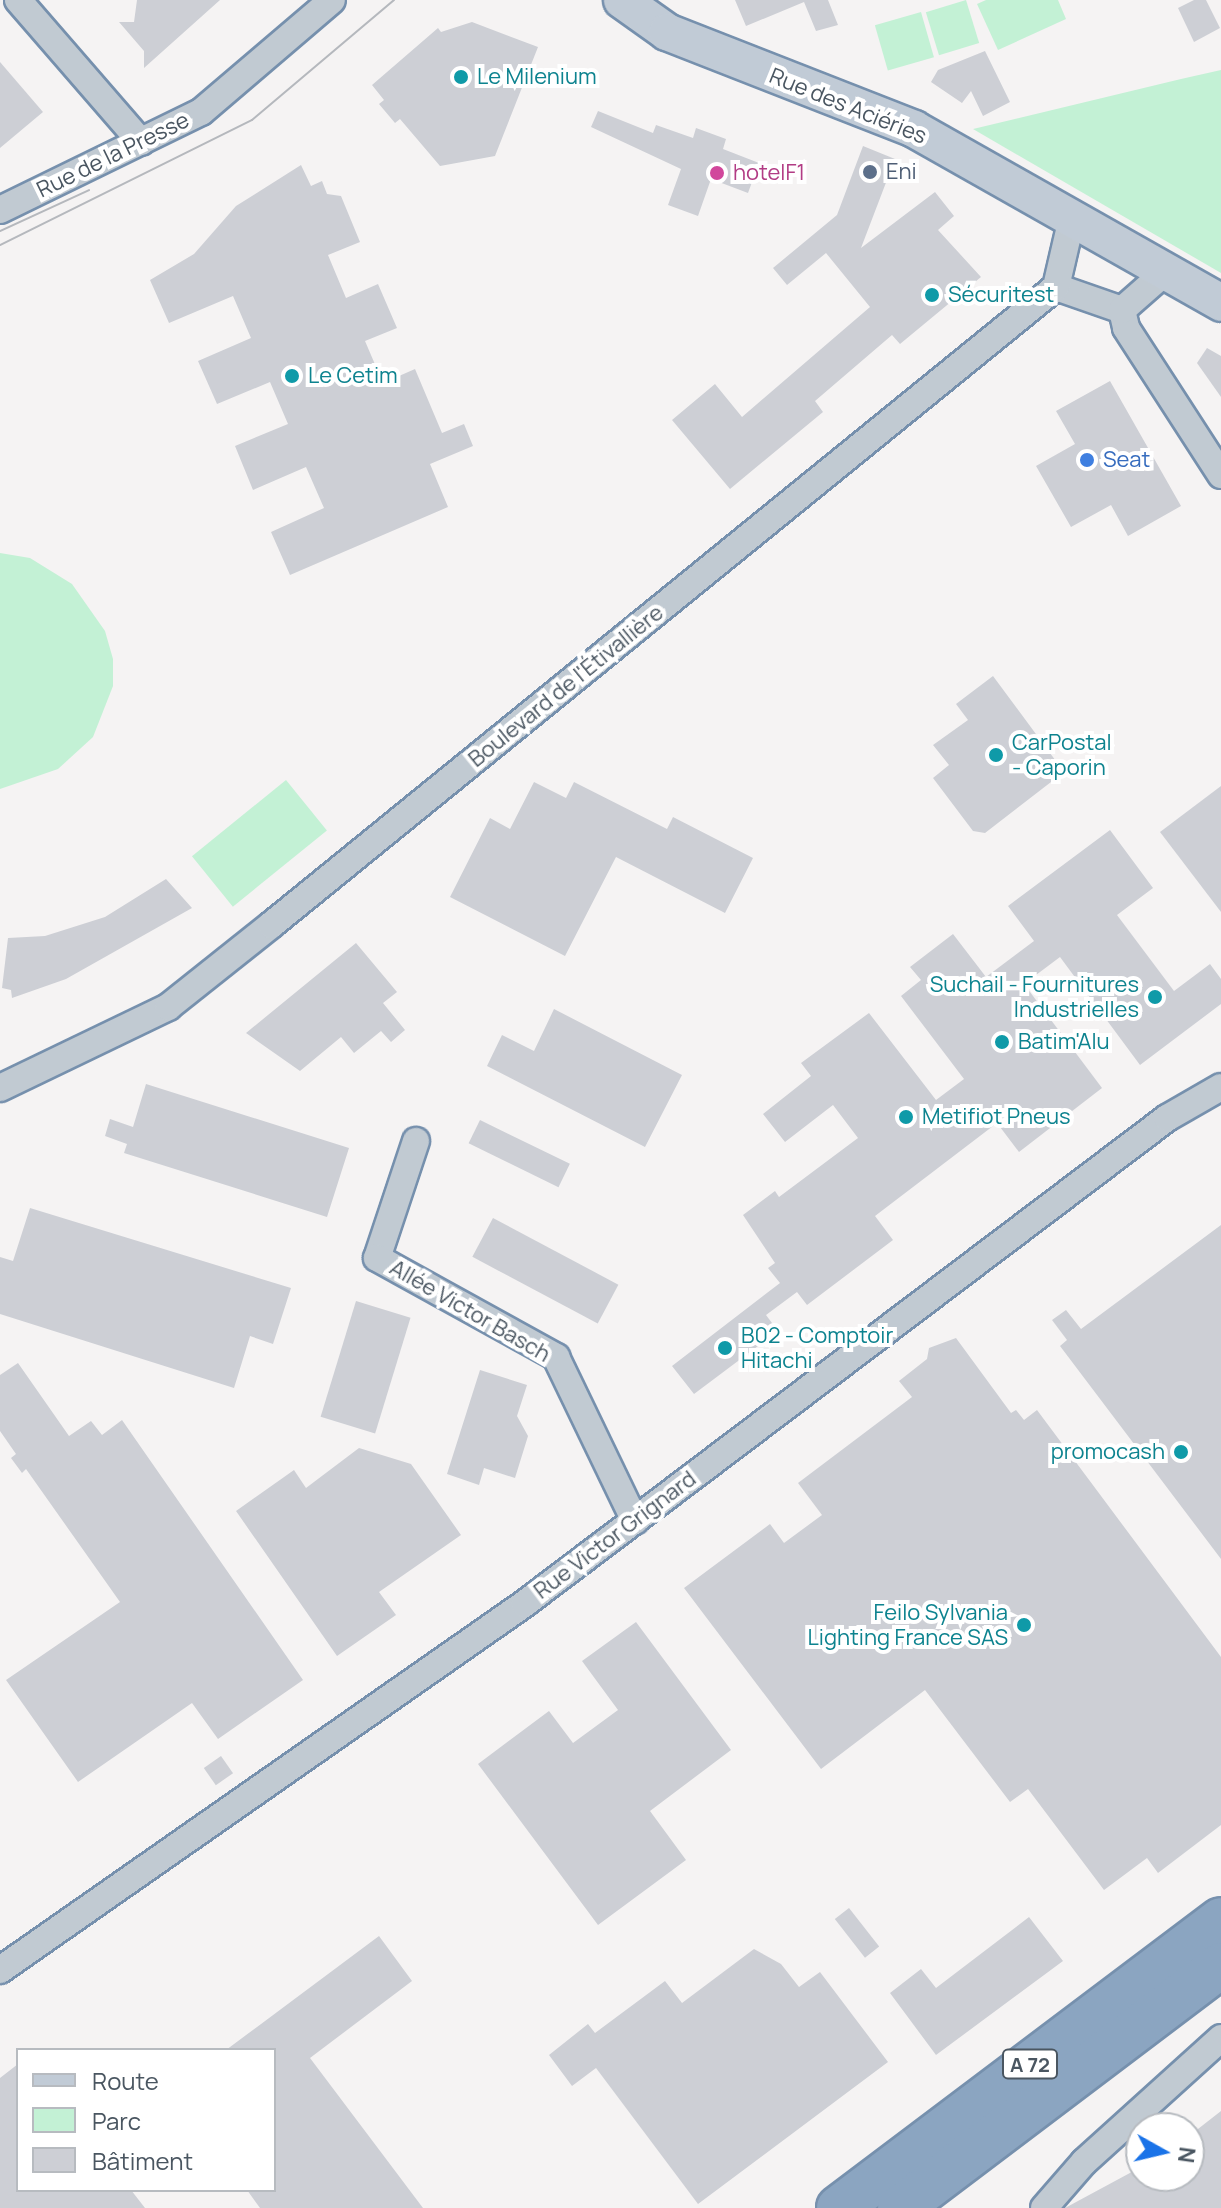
<!DOCTYPE html>
<html>
<head>
<meta charset="utf-8">
<style>
	body { margin:0 }
	#map { position:relative; width:1221px; height:2208px; overflow:hidden; background:#f5f3f3; font-family:Manrope,sans-serif }
	div>[style] { position:absolute }
	.green>* { inset:0; background:#c3f1d5; transform-origin:0 0 }
	.building>* { inset:0; background:#cdcfd5; transform-origin:0 0 }
	.roads { filter:drop-shadow(2px 0 #7690ad) drop-shadow(-2px 0 #7690ad) drop-shadow(0 2px #7690ad) drop-shadow(0 -2px #7690ad) }
	.street>* { height:26px; margin:-13px; padding:0 13px; transform-origin:13px; border-radius:13px; background:#c1cad2 }
	.secondary>* { height:36px; margin:-18px; padding:0 18px; transform-origin:18px; border-radius:18px; background:#c1cbd6 }
	.highway>* { height:44px; margin:-22px; padding:0 22px; transform-origin:22px; border-radius:22px; background:#8ba5c1 }
	.tram>* { height:2px; margin:-1px; padding:0 1px; transform-origin:1px; border-radius:1px; background:#b5b8bd }
	.dots>* { width:22px; height:22px; translate:-50% -50%; box-sizing:border-box; border:4px solid #fff; border-radius:50% }
	span { translate:-50% -50%; white-space:nowrap; text-align:center; line-height:1.15; -webkit-text-stroke:8px #fff; paint-order:stroke }
	.shield-label span { padding:2px 6px; background:#fff; border:2px solid; border-radius:6px; -webkit-text-stroke-width:0 }
	.shield-label { font-size:20px; color:#4a5661; font-weight:700 }
	.culture-label { font-size:22px; color:#0d838f }
	.left { translate:0 -50%; text-align:left }
	.right { translate:-100% -50%; text-align:right }
	.street-label { font-size:22px; color:#4a5661 }
	.service-label { font-size:22px; color:#4e5e75 }
	.hotel-label { font-size:22px; color:#b23c85 }
	.shop-label { font-size:22px; color:#366cbe }
	.legend { position:absolute; left:16px; top:2048px; width:260px; height:144px; box-sizing:border-box; background:#fff; border:2px solid #b7bbc0; margin:0; padding:10px 14px; list-style:none; font-size:24px; color:#4a5661 }
	.legend li { display:flex; align-items:center; gap:16px; height:40px }
	.legend b { width:40px; border:2px solid #b7bbc0 }
	.north { position:absolute; left:1125px; top:2112px; width:80px; height:80px; box-sizing:border-box; background:#fff; border:2px solid #b7bbc0; border-radius:50%; rotate:98deg; font-size:22px; font-weight:700; line-height:32px; text-align:center; color:#4a5661 }
	.north::after { content:''; display:block; margin:auto; width:28px; height:36px; background:#1a73e8; clip-path:polygon(50% 0,100% 100%,50% 72%,0 100%) }
</style>
</head>
<body>
<div id="map">
	<div class="green">
		<i style="left:966px;top:0;width:45px;height:42px;rotate:73deg"></i>
		<i style="clip-path:polygon(986px 0,1058px 0,1066px 19px,998px 50px,977px 4px)"></i>
		<i style="left:921px;top:12px;width:47px;height:48px;rotate:74deg"></i>
		<i style="clip-path:polygon(1221px 70px,1221px 273px,973px 129px,1181px 79px)"></i>
		<i style="clip-path:polygon(0 553px,30px 558px,72px 584px,105px 631px,113px 659px,113px 686px,93px 737px,58px 769px,0 789px)"></i>
		<i style="left:286px;top:780px;width:65px;height:121px;rotate:51deg"></i>
	</div>
	<div class="building">
		<i style="clip-path:polygon(137px 0,220px 0,144px 68px,144px 51px,119px 22px,134px 22px)"></i>
		<i style="clip-path:polygon(735px 0,828px 0,838px 25px,816px 31px,804px 2px,746px 26px)"></i>
		<i style="clip-path:polygon(1194px 0,1206px 0,1220px 28px,1194px 42px,1178px 8px)"></i>
		<i style="clip-path:polygon(472px 22px,538px 47px,495px 156px,440px 166px,400px 119px,395px 123px,379px 104px,384px 100px,372px 85px,438px 28px,441px 32px)"></i>
		<i style="clip-path:polygon(985px 51px,1010px 102px,983px 116px,971px 91px,962px 103px,931px 82px,938px 70px)"></i>
		<i style="clip-path:polygon(0 62px,43px 112px,0 148px)"></i>
		<i style="clip-path:polygon(598px 111px,653px 133px,656px 125px,693px 138px,696px 128px,726px 139px,723px 149px,759px 163px,748px 193px,711px 179px,698px 216px,668px 205px,681px 169px,591px 127px)"></i>
		<i style="clip-path:polygon(863px 146px,895px 159px,861px 248px,935px 192px,954px 216px,938px 230px,981px 277px,900px 344px,892px 335px,815px 401px,823px 412px,730px 489px,672px 420px,715px 384px,742px 417px,870px 307px,826px 253px,787px 285px,773px 268px,837px 215px)"></i>
		<i style="clip-path:polygon(301px 165px,311px 186px,322px 181px,327px 194px,341px 196px,360px 242px,328px 255px,346px 298px,378px 284px,397px 328px,365px 341px,383px 383px,415px 369px,442px 433px,464px 424px,473px 446px,430px 464px,448px 507px,290px 575px,271px 532px,324px 508px,306px 467px,253px 490px,235px 446px,288px 424px,270px 382px,217px 404px,198px 361px,251px 338px,233px 296px,169px 323px,150px 280px,194px 254px,236px 206px)"></i>
		<i style="clip-path:polygon(1207px 348px,1221px 356px,1221px 397px,1197px 363px)"></i>
		<i style="clip-path:polygon(1110px 381px,1181px 506px,1128px 536px,1111px 505px,1071px 527px,1036px 466px,1075px 444px,1056px 411px)"></i>
		<i style="clip-path:polygon(993px 676px,1064px 772px,985px 833px,973px 831px,933px 778px,949px 765px,933px 745px,968px 720px,956px 704px)"></i>
		<i style="clip-path:polygon(534px 782px,566px 798px,574px 782px,667px 829px,673px 817px,753px 858px,725px 913px,616px 857px,565px 956px,450px 897px,490px 818px,510px 829px)"></i>
		<i style="clip-path:polygon(1221px 786px,1221px 912px,1160px 832px)"></i>
		<i style="clip-path:polygon(1110px 830px,1153px 888px,1117px 915px,1174px 991px,1210px 964px,1221px 979px,1221px 1004px,1140px 1065px,1060px 957px,1024px 984px,1102px 1088px,1019px 1152px,997px 1123px,875px 1216px,893px 1240px,807px 1305px,797px 1292px,766px 1315px,778px 1331px,694px 1394px,672px 1366px,780px 1283px,768px 1268px,775px 1263px,743px 1215px,775px 1191px,779px 1197px,858px 1138px,833px 1105px,785px 1142px,763px 1114px,811px 1076px,801px 1063px,869px 1013px,936px 1100px,964px 1079px,901px 996px,921px 980px,910px 967px,953px 934px,986px 977px,1034px 941px,1008px 906px)"></i>
		<i style="clip-path:polygon(166px 879px,192px 908px,66px 979px,12px 998px,11px 990px,2px 988px,8px 938px,45px 936px,105px 917px)"></i>
		<i style="clip-path:polygon(356px 943px,397px 992px,383px 1003px,405px 1030px,391px 1042px,381px 1031px,354px 1053px,341px 1037px,300px 1071px,246px 1033px)"></i>
		<i style="clip-path:polygon(554px 1009px,682px 1075px,645px 1147px,487px 1066px,502px 1035px,534px 1051px)"></i>
		<i style="clip-path:polygon(146px 1084px,349px 1148px,327px 1217px,124px 1153px,127px 1144px,105px 1136px,110px 1119px,133px 1127px)"></i>
		<i style="left:480px;top:1120px;width:100px;height:26px;rotate:26deg"></i>
		<i style="clip-path:polygon(30px 1208px,291px 1288px,273px 1344px,250px 1336px,234px 1388px,0 1314px,0 1257px,13px 1261px)"></i>
		<i style="left:493px;top:1218px;width:142px;height:44px;rotate:28deg"></i>
		<i style="clip-path:polygon(1221px 1225px,1221px 1559px,1060px 1346px,1067px 1340px,1052px 1320px,1066px 1310px,1081px 1329px)"></i>
		<i style="left:356px;top:1301px;width:57px;height:121px;rotate:17deg"></i>
		<i style="clip-path:polygon(956px 1338px,1011px 1413px,1016px 1410px,1024px 1420px,1037px 1410px,1221px 1657px,1221px 1825px,1158px 1873px,1147px 1858px,1104px 1890px,1028px 1789px,1010px 1802px,925px 1690px,821px 1769px,684px 1588px,770px 1524px,784px 1543px,822px 1515px,798px 1483px,912px 1397px,899px 1381px,927px 1359px,929px 1348px)"></i>
		<i style="clip-path:polygon(18px 1363px,69px 1436px,91px 1421px,102px 1435px,122px 1420px,303px 1680px,218px 1739px,192px 1703px,78px 1782px,6px 1680px,120px 1602px,26px 1469px,22px 1473px,11px 1458px,16px 1454px,0 1431px,0 1375px)"></i>
		<i style="clip-path:polygon(480px 1370px,527px 1385px,517px 1416px,528px 1436px,515px 1478px,484px 1468px,479px 1485px,447px 1474px)"></i>
		<i style="clip-path:polygon(359px 1448px,411px 1464px,461px 1535px,379px 1592px,396px 1615px,337px 1656px,236px 1511px,294px 1470px,306px 1488px)"></i>
		<i style="clip-path:polygon(636px 1622px,731px 1750px,650px 1811px,686px 1860px,598px 1925px,478px 1764px,549px 1711px,573px 1743px,618px 1710px,582px 1661px)"></i>
		<i style="left:221px;top:1756px;width:21px;height:21px;rotate:55deg"></i>
		<i style="left:849px;top:1908px;width:49px;height:18px;rotate:52deg"></i>
		<i style="clip-path:polygon(1029px 1917px,1063px 1961px,936px 2055px,890px 1993px,921px 1969px,936px 1988px)"></i>
		<i style="clip-path:polygon(379px 1936px,412px 1981px,310px 2058px,423px 2208px,260px 2208px,247px 2190px,274px 2190px,274px 2050px,226px 2050px)"></i>
		<i style="clip-path:polygon(754px 1949px,781px 1964px,799px 1987px,820px 1972px,888px 2062px,698px 2204px,596px 2068px,572px 2086px,549px 2055px,588px 2024px,595px 2033px,665px 1981px,682px 2003px)"></i>
		<i style="clip-path:polygon(18px 2064px,18px 2190px,131px 2190px,145px 2208px,0 2208px,0 2078px)"></i>
		<i style="clip-path:polygon(1221px 2111px,1221px 2208px,1065px 2208px,1141px 2167px,1141px 2176px,1189px 2176px,1189px 2136px)"></i>
	</div>
	<div class="roads">
		<div class="street">
			<i style="left:18px;top:0;width:188px;rotate:49.1deg"></i>
			<i style="left:0;top:210px;width:224px;rotate:-26deg"></i>
			<i style="left:201px;top:112px;width:172px;rotate:-40.5deg"></i>
			<i style="left:1056px;top:287px;width:70px;rotate:19.2deg"></i>
			<i style="left:1122px;top:310px;width:18px;rotate:77deg"></i>
			<i style="left:1126px;top:328px;width:175px;rotate:57.1deg"></i>
			<i style="left:1122px;top:310px;width:55px;rotate:-41.3deg"></i>
			<i style="left:0;top:1088px;width:187px;rotate:-25.7deg"></i>
			<i style="left:168px;top:1007px;width:132px;rotate:-38.5deg"></i>
			<i style="left:271px;top:925px;width:1012px;rotate:-39.1deg"></i>
			<i style="left:1056px;top:287px;width:67px;rotate:-77deg"></i>
			<i style="left:416px;top:1141px;width:123px;rotate:108.4deg"></i>
			<i style="left:377px;top:1258px;width:205px;rotate:28.9deg"></i>
			<i style="left:556px;top:1357px;width:182px;rotate:64.3deg"></i>
			<i style="left:0;top:1970px;width:639px;rotate:-34.93deg"></i>
			<i style="left:524px;top:1604px;width:806px;rotate:-37.08deg"></i>
			<i style="left:1167px;top:1118px;width:62px;rotate:-29.9deg"></i>
			<i style="left:1044px;top:2208px;width:61px;rotate:-49deg"></i>
			<i style="left:1084px;top:2162px;width:185px;rotate:-42.1deg"></i>
		</div>
		<div class="secondary">
			<i style="left:622px;top:0;width:55px;rotate:35.4deg"></i>
			<i style="left:667px;top:32px;width:265px;rotate:21.4deg"></i>
			<i style="left:914px;top:129px;width:353px;rotate:29.5deg"></i>
		</div>
		<div class="highway">
			<i style="left:839px;top:2208px;width:478px;rotate:-37deg"></i>
			<i style="left:900px;top:2208px;width:403px;rotate:-37.1deg"></i>
		</div>
	</div>
	<div class="tram">
		<i style="left:0;top:231px;width:98px;rotate:-24.7deg"></i>
		<i style="left:0;top:245px;width:281px;rotate:-26.4deg"></i>
		<i style="left:252px;top:120px;width:186px;rotate:-40.2deg"></i>
	</div>
	<div class="dots">
		<i style="left:461px;top:77px;background:#0f9aa8"></i>
		<i style="left:870px;top:172px;background:#5c6f8a"></i>
		<i style="left:717px;top:173px;background:#d1479c"></i>
		<i style="left:932px;top:295px;background:#0f9aa8"></i>
		<i style="left:292px;top:376px;background:#0f9aa8"></i>
		<i style="left:1087px;top:460px;background:#3f7fe0"></i>
		<i style="left:996px;top:755px;background:#0f9aa8"></i>
		<i style="left:1155px;top:997px;background:#0f9aa8"></i>
		<i style="left:1002px;top:1042px;background:#0f9aa8"></i>
		<i style="left:906px;top:1117px;background:#0f9aa8"></i>
		<i style="left:725px;top:1348px;background:#0f9aa8"></i>
		<i style="left:1181px;top:1452px;background:#0f9aa8"></i>
		<i style="left:1024px;top:1625px;background:#0f9aa8"></i>
	</div>
	<div class="shield-label">
		<span style="left:1030px;top:2064px">A 72</span>
	</div>
	<div class="culture-label">
		<span class="left" style="left:477px;top:77px">Le Milenium</span>
		<span class="left" style="left:948px;top:295px">Sécuritest</span>
		<span class="left" style="left:308px;top:376px">Le Cetim</span>
		<span class="left" style="left:1012px;top:755px">CarPostal<br>- Caporin</span>
		<span class="right" style="left:1139px;top:997px">Suchail - Fournitures<br>Industrielles</span>
		<span class="left" style="left:1018px;top:1042px">Batim'Alu</span>
		<span class="left" style="left:922px;top:1117px">Metifiot Pneus</span>
		<span class="left" style="left:741px;top:1348px">B02 - Comptoir<br>Hitachi</span>
		<span class="right" style="left:1165px;top:1452px">promocash</span>
		<span class="right" style="left:1008px;top:1625px">Feilo Sylvania<br>Lighting France SAS</span>
	</div>
	<div class="street-label">
		<span style="left:848px;top:106px;rotate:22deg">Rue des Aciéries</span>
		<span style="left:113px;top:155px;rotate:-26deg">Rue de la Presse</span>
		<span style="left:566px;top:686px;rotate:-39deg">Boulevard de l'Étivallière</span>
		<span style="left:470px;top:1311px;rotate:30deg">Allée Victor Basch</span>
		<span style="left:615px;top:1535px;rotate:-37deg">Rue Victor Grignard</span>
	</div>
	<div class="service-label">
		<span class="left" style="left:886px;top:172px">Eni</span>
	</div>
	<div class="hotel-label">
		<span class="left" style="left:733px;top:173px">hotelF1</span>
	</div>
	<div class="shop-label">
		<span class="left" style="left:1103px;top:460px">Seat</span>
	</div>
	<ul class="legend">
	<li><b style="height:10px;background:#c1cbd6"></b>Route</li>
	<li><b style="height:22px;background:#c3f1d5"></b>Parc</li>
	<li><b style="height:22px;background:#cdcfd5"></b>Bâtiment</li>
	</ul>
	<div class="north">N</div>
</div>
</body>
</html>
